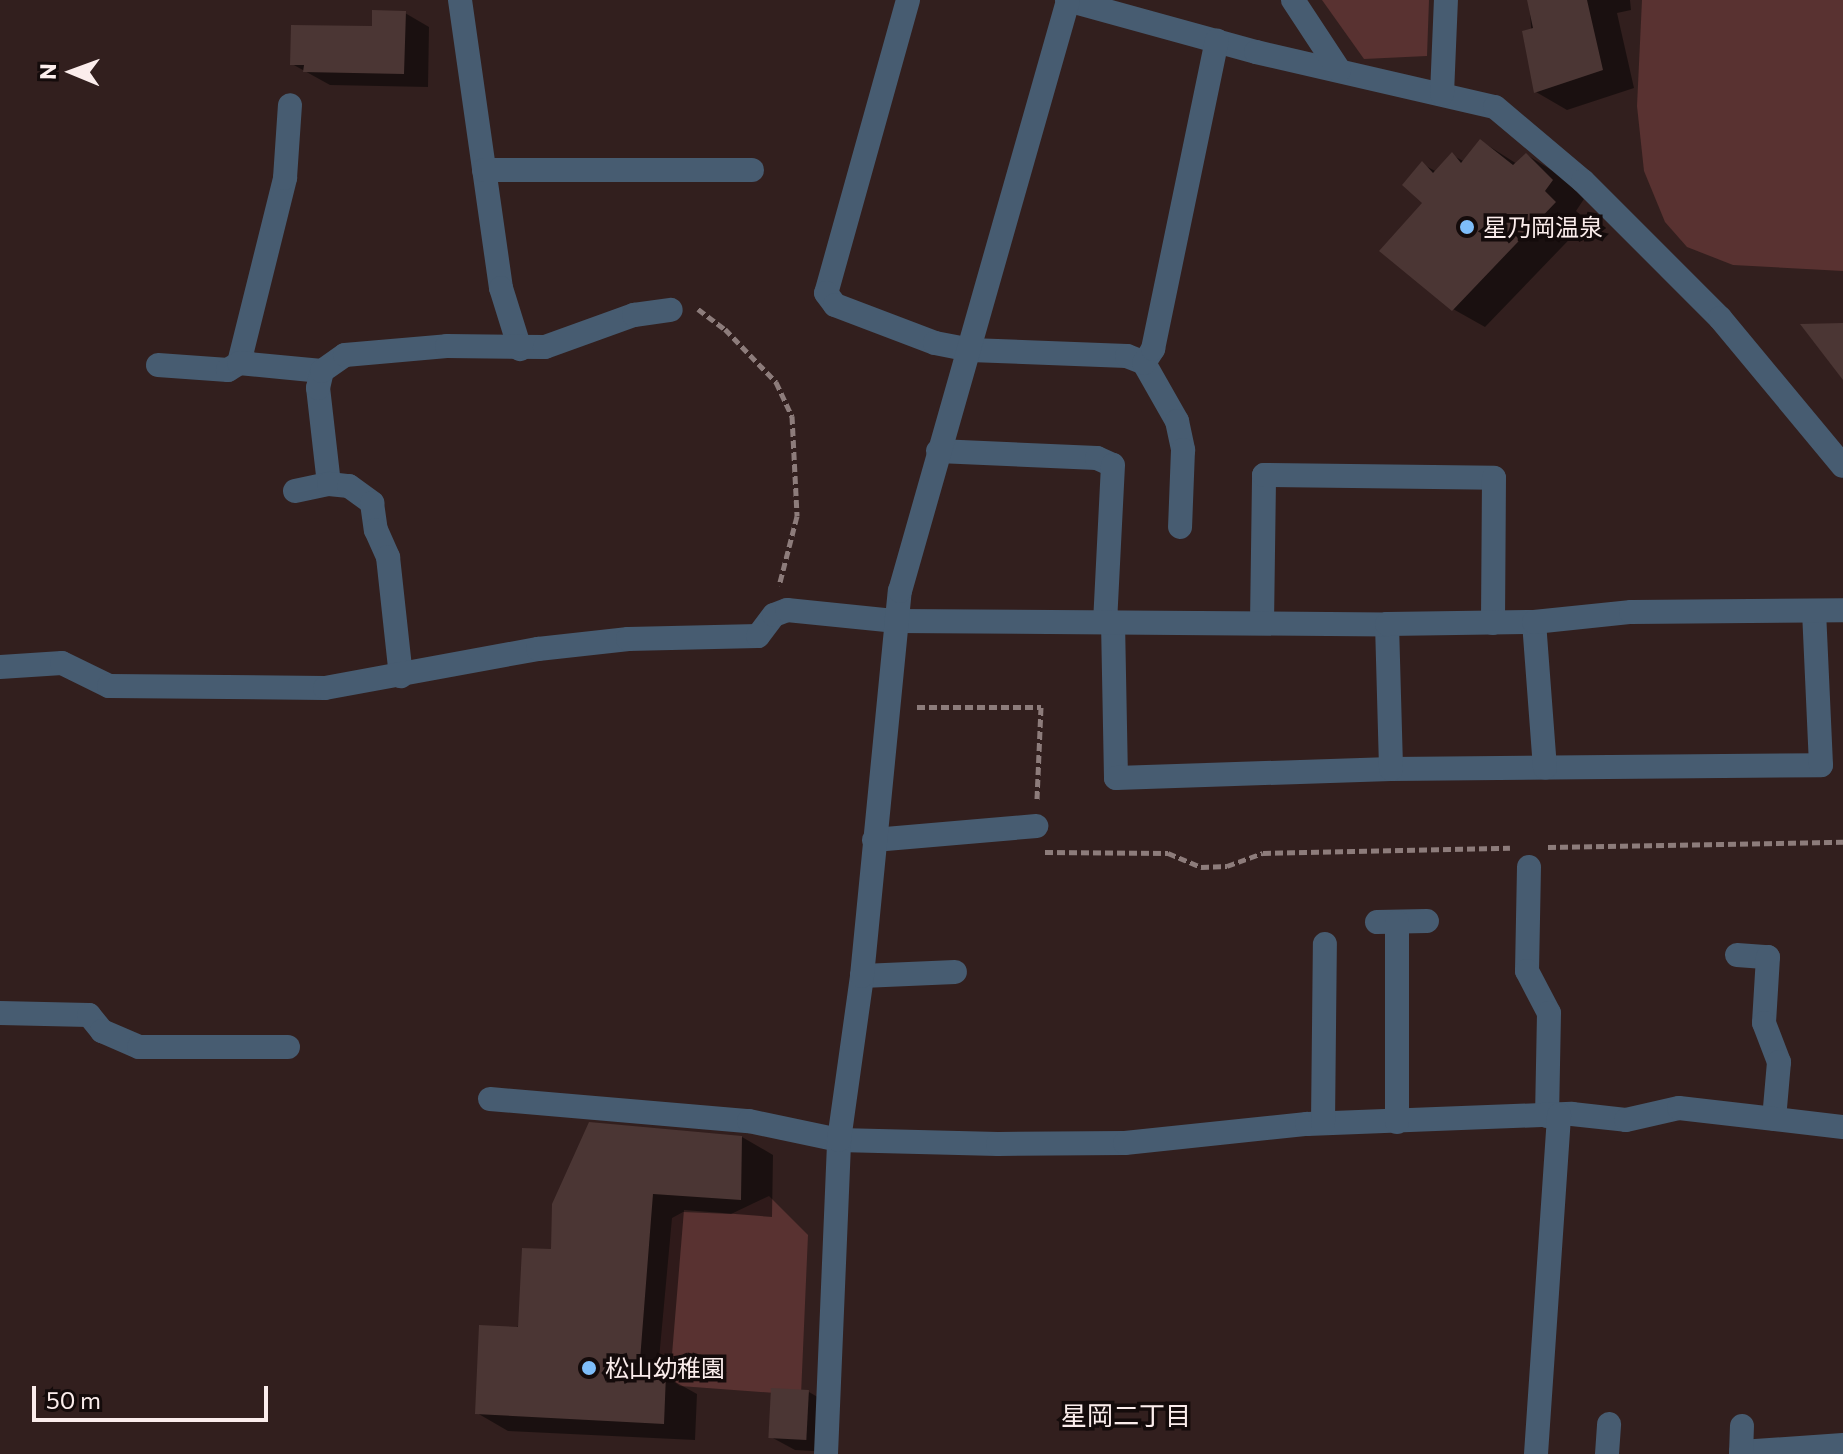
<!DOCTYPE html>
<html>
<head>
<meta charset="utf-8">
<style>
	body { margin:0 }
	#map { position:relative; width:1843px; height:1454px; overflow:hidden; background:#321f1e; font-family:Commissioner,"Noto Sans JP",sans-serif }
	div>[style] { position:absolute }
	.green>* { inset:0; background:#593231 }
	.shadow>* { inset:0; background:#0007 }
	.building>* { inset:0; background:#4b3634; transform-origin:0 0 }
	.path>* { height:5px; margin-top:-2.5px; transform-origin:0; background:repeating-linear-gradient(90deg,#8d7c7b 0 8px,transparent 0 12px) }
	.street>* { height:24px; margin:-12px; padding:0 12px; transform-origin:12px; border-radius:12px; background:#475c71 }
	.dots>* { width:22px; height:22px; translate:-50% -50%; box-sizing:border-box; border:4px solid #140b0b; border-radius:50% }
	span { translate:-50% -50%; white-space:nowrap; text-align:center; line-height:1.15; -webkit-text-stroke:7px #140b0b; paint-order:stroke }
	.poi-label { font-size:24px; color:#fbedec }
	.left { translate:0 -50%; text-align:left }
	.neighbourhood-label { font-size:26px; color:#fbedec }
	.north { position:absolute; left:32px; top:32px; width:80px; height:80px; -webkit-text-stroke:6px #140b0b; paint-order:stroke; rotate:271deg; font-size:22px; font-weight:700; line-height:32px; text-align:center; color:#fbedec }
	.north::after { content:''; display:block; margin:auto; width:28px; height:36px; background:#fbedec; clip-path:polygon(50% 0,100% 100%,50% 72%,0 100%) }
	.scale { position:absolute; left:32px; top:1386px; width:236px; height:36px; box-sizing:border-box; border:4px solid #fbedec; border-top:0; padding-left:10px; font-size:24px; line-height:28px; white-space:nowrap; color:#fbedec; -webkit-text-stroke:6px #140b0b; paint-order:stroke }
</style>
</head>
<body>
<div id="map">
	<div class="green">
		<i style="clip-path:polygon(1322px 0,1429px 0,1427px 56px,1364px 59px)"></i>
		<i style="clip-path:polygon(1642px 0,1843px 0,1843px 271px,1733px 265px,1687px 247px,1665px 222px,1644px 171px,1637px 106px)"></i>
		<i style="clip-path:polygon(769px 1196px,808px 1235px,801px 1395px,680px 1386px,658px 1370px,672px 1218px,683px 1212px,731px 1214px)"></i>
	</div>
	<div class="shadow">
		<i style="clip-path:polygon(1529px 0,1630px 0,1631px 10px,1617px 13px,1634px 88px,1567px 110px,1536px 92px)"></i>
		<i style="clip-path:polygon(405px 13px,429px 27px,428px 87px,330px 85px,292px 64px)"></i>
		<i style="clip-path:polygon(1481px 141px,1517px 164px,1527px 155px,1558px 174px,1584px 199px,1576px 211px,1587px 221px,1485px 327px,1453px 309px,1425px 203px,1422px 164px,1437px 172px,1452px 155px,1465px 162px)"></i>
		<i style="clip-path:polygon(742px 1137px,773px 1155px,772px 1217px,684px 1210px,670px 1379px,697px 1394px,695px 1440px,508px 1431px,477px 1413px,553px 1251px)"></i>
		<i style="clip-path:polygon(809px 1392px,833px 1406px,831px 1452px,795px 1450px,771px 1437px)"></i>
	</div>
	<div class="building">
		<i style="clip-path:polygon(1527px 0,1587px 0,1603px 70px,1534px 93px,1522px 31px,1533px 28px)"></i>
		<i style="clip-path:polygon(372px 10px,406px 11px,404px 74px,303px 72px,304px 65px,290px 65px,291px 25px,372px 26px)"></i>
		<i style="clip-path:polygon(1480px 139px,1513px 165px,1526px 153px,1553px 180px,1545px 191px,1556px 202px,1452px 311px,1379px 251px,1422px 203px,1402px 185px,1422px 161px,1433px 173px,1452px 152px,1461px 163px)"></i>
		<i style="clip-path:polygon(1843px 323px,1843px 380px,1800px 324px)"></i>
		<i style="clip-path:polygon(589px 1122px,742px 1136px,741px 1200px,653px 1194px,639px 1373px,666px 1374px,664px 1424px,475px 1414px,479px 1325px,518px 1327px,522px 1248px,551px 1249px,552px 1204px)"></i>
		<i style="left:771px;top:1388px;width:38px;height:50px;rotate:3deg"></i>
	</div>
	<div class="path">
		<i style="left:698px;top:309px;width:34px;rotate:37deg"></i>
		<i style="left:725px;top:329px;width:74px;rotate:46.1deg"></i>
		<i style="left:776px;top:382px;width:38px;rotate:65deg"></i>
		<i style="left:792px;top:416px;width:100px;rotate:87.1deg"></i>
		<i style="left:797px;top:516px;width:72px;rotate:104.4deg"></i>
		<i style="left:917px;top:707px;width:124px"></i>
		<i style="left:1041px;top:707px;width:93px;rotate:92.5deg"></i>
		<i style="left:1548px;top:847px;width:295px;rotate:-1deg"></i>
		<i style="left:1045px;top:852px;width:123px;rotate:0.5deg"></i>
		<i style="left:1168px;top:853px;width:36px;rotate:23deg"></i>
		<i style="left:1201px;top:867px;width:26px;rotate:-2deg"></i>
		<i style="left:1227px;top:866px;width:38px;rotate:-20deg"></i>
		<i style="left:1263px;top:853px;width:247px;rotate:-1.2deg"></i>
	</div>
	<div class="street">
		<i style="left:460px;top:0;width:291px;rotate:81.9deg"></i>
		<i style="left:501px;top:288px;width:64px;rotate:72.7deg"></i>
		<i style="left:908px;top:0;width:304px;rotate:105.6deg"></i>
		<i style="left:826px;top:293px;width:15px;rotate:53deg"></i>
		<i style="left:835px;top:305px;width:107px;rotate:20.8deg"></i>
		<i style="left:935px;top:343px;width:36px;rotate:11deg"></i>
		<i style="left:970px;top:350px;width:157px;rotate:2.2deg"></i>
		<i style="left:1127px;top:356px;width:18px;rotate:22deg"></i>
		<i style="left:1144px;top:363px;width:67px;rotate:60.4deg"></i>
		<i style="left:1177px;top:421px;width:30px;rotate:78deg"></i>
		<i style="left:1183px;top:450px;width:77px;rotate:92.2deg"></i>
		<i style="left:1067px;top:0;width:196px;rotate:15.4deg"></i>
		<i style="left:1256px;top:52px;width:245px;rotate:13deg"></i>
		<i style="left:1495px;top:107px;width:115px;rotate:40.1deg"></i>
		<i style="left:1583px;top:181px;width:194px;rotate:45deg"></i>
		<i style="left:1720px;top:318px;width:192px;rotate:50.3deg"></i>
		<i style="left:1293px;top:0;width:84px;rotate:56.7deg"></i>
		<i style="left:1442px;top:94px;width:94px;rotate:-87.6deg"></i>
		<i style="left:484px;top:170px;width:268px"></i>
		<i style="left:239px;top:363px;width:191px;rotate:-76deg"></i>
		<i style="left:285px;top:178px;width:73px;rotate:-86.1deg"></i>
		<i style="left:1144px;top:363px;width:17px;rotate:-57deg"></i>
		<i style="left:1153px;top:349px;width:315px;rotate:-78.3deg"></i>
		<i style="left:158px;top:365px;width:70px;rotate:4.1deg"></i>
		<i style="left:228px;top:370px;width:13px;rotate:-32deg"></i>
		<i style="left:239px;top:363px;width:83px;rotate:5.5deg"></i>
		<i style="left:938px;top:451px;width:159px;rotate:2.5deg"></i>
		<i style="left:1097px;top:458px;width:17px;rotate:24deg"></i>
		<i style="left:1113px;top:465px;width:157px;rotate:92.9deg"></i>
		<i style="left:329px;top:484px;width:97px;rotate:-96.5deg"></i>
		<i style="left:318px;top:388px;width:17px;rotate:-77deg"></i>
		<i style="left:322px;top:371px;width:28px;rotate:-35deg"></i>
		<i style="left:345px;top:355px;width:102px;rotate:-5deg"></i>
		<i style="left:447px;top:346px;width:98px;rotate:0.6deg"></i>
		<i style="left:545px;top:347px;width:95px;rotate:-19.8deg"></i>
		<i style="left:634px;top:315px;width:37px;rotate:-8deg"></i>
		<i style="left:295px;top:491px;width:35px;rotate:-12deg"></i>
		<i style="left:329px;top:484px;width:20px;rotate:6deg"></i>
		<i style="left:349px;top:486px;width:29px;rotate:36deg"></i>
		<i style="left:372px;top:503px;width:27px;rotate:82deg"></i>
		<i style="left:376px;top:530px;width:30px;rotate:66deg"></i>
		<i style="left:388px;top:557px;width:120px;rotate:83.8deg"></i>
		<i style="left:1113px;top:622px;width:156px;rotate:88.9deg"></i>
		<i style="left:1116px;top:778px;width:275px;rotate:-1.9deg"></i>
		<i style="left:1391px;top:769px;width:430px;rotate:-0.5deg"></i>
		<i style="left:1821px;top:765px;width:152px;rotate:-92.6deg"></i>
		<i style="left:1534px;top:622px;width:146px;rotate:85.7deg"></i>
		<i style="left:1262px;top:623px;width:148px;rotate:-89.2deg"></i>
		<i style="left:1264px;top:475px;width:230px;rotate:0.7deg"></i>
		<i style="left:1494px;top:478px;width:145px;rotate:90.4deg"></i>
		<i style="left:1387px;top:624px;width:145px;rotate:88.4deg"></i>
		<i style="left:0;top:667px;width:62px;rotate:-3.7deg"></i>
		<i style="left:62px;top:663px;width:52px;rotate:26.1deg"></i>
		<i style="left:109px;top:686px;width:216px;rotate:0.5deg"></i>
		<i style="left:325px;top:688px;width:217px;rotate:-10.4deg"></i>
		<i style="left:538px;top:649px;width:91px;rotate:-6.3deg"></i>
		<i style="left:628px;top:639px;width:130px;rotate:-1.3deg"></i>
		<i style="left:758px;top:636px;width:26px;rotate:-53deg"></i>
		<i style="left:774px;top:615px;width:14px;rotate:-21deg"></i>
		<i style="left:787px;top:610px;width:110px;rotate:5.8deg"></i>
		<i style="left:896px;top:621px;width:491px;rotate:0.4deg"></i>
		<i style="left:1387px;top:624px;width:147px;rotate:-0.8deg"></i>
		<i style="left:1534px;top:622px;width:98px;rotate:-5.9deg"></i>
		<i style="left:1631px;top:612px;width:212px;rotate:-0.5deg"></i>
		<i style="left:874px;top:840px;width:163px;rotate:-4.9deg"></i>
		<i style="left:1529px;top:867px;width:104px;rotate:91.1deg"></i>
		<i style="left:1527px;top:971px;width:47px;rotate:62.4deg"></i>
		<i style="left:1549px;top:1013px;width:103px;rotate:91.1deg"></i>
		<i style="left:1377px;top:922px;width:50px;rotate:-1.1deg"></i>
		<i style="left:1737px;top:955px;width:31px;rotate:4deg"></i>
		<i style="left:1768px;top:957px;width:66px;rotate:93.5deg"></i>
		<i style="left:1764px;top:1023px;width:42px;rotate:69deg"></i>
		<i style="left:1779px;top:1062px;width:57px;rotate:95deg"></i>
		<i style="left:862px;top:976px;width:93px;rotate:-2.5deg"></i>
		<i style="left:0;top:1013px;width:89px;rotate:1.3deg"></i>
		<i style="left:89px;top:1015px;width:21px;rotate:51deg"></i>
		<i style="left:102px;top:1031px;width:40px;rotate:23.4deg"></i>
		<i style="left:139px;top:1047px;width:149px"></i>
		<i style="left:490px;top:1099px;width:260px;rotate:4.9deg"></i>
		<i style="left:749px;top:1121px;width:92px;rotate:11.9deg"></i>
		<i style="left:839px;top:1140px;width:159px;rotate:1.4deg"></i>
		<i style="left:998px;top:1144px;width:127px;rotate:-0.5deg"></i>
		<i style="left:1125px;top:1143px;width:183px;rotate:-6deg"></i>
		<i style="left:1307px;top:1124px;width:265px;rotate:-2.2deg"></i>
		<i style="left:1572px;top:1114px;width:54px;rotate:6.3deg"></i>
		<i style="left:1626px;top:1120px;width:54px;rotate:-12.8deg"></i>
		<i style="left:1679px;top:1108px;width:165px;rotate:6.6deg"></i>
		<i style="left:1397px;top:1122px;width:200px;rotate:-90deg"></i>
		<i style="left:1323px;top:1123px;width:179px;rotate:-89.4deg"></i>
		<i style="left:1741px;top:1452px;width:102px;rotate:-3.9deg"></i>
		<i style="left:826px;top:1454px;width:314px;rotate:-87.6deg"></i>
		<i style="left:839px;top:1140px;width:166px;rotate:-82deg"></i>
		<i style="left:862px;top:976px;width:387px;rotate:-84.4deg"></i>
		<i style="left:900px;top:591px;width:613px;rotate:-74.11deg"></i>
		<i style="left:1536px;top:1454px;width:340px;rotate:-86.1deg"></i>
		<i style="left:1607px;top:1454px;width:30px;rotate:-86deg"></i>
		<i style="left:1741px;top:1454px;width:28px;rotate:-88deg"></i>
	</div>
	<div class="dots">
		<i style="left:1467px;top:227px;background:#7ebdf9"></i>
		<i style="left:589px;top:1368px;background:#7ebdf9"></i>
	</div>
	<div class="poi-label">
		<span class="left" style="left:1483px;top:227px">星乃岡温泉</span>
		<span class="left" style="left:605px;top:1368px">松山幼稚園</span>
	</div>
	<div class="neighbourhood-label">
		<span style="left:1126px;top:1415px">星岡二丁目</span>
	</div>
	<div class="north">N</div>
	<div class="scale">50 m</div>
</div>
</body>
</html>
